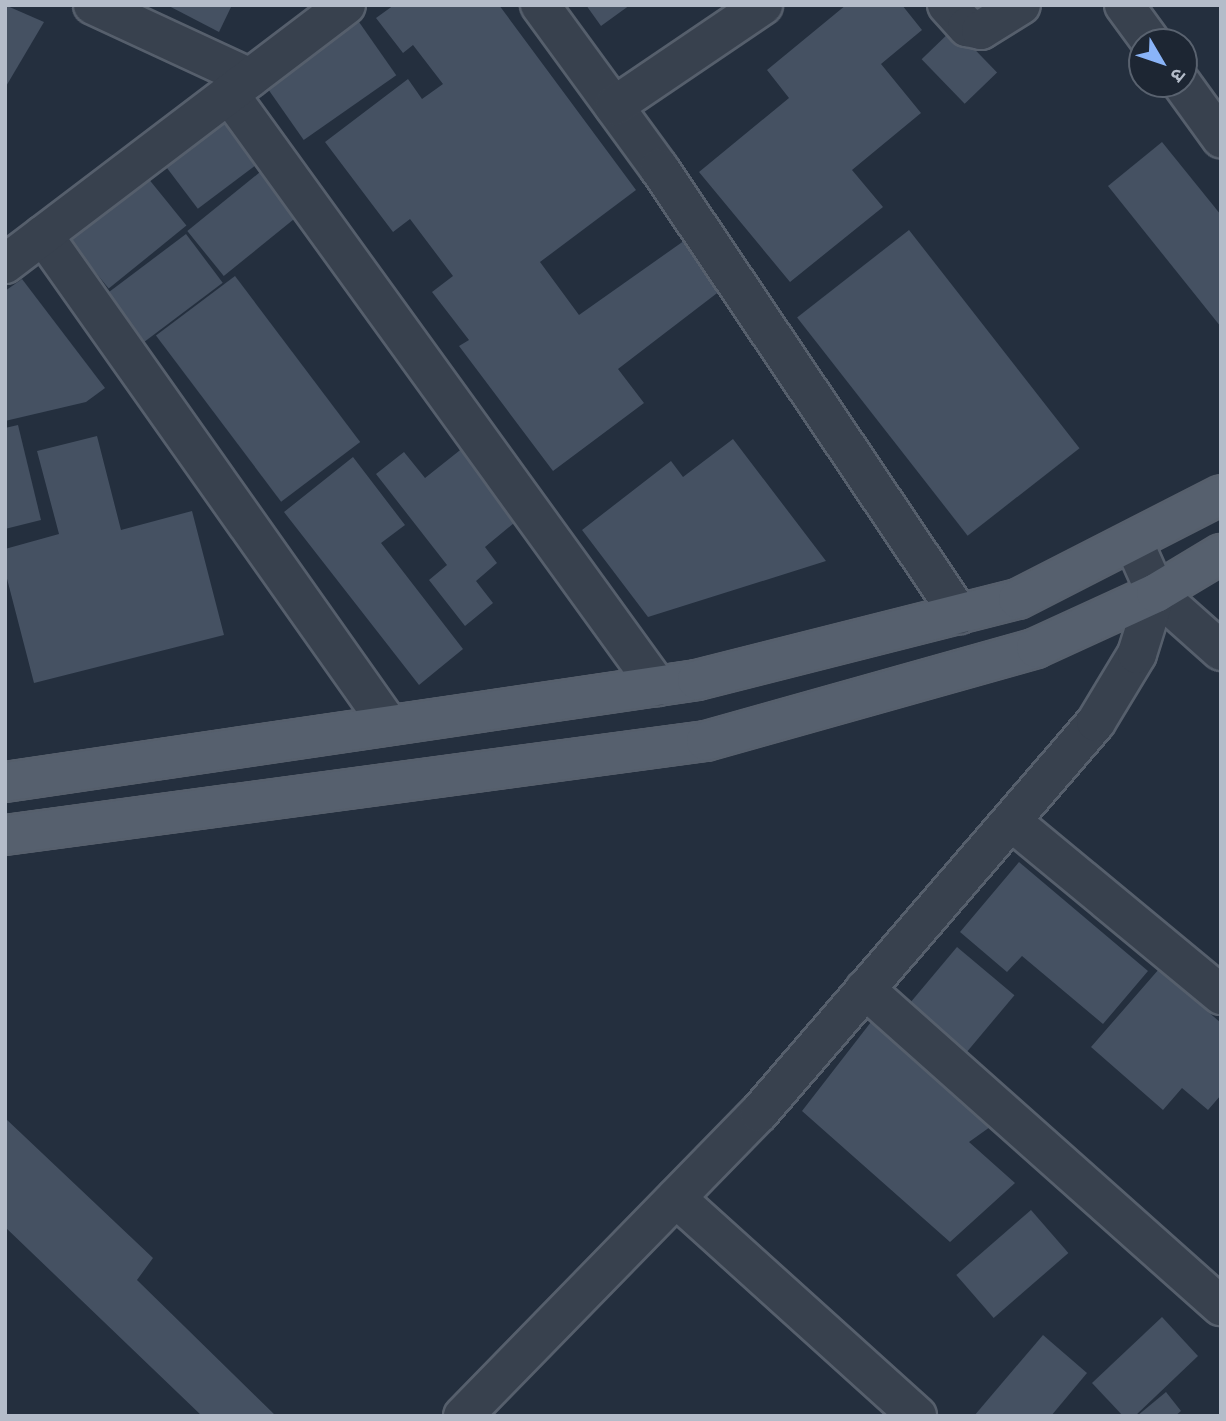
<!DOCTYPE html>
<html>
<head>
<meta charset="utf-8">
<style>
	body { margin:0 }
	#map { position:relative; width:1226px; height:1421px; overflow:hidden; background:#242f3e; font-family:"Fira Sans","Noto Sans Devanagari",sans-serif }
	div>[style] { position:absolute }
	.building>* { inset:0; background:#455162; transform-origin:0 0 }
	.roads { filter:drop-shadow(2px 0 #565f6c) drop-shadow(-2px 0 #565f6c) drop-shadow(0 2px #565f6c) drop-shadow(0 -2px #565f6c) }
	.street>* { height:38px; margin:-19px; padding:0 19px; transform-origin:19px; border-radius:19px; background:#38414e }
	.primary>* { height:38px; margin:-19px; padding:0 19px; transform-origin:19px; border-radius:19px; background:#56606e }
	span { translate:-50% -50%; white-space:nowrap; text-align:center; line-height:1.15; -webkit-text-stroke:6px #1d2633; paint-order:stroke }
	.frame { position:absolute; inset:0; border:7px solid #b4bcc9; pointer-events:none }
	.north { position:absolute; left:1128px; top:28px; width:70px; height:70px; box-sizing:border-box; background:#1d2633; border:2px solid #59626f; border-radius:50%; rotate:129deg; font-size:19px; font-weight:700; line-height:28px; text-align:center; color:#b4bcc9 }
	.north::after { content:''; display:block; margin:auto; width:24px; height:32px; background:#8ab4f8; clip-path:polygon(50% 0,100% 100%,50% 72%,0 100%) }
</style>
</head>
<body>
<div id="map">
	<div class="building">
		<i style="clip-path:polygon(5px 5px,44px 22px,5px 88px)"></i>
		<i style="clip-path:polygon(167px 5px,232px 5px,219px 32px)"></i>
		<i style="clip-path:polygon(394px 5px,499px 5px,636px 190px,540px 262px,579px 315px,688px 238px,725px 287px,618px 369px,644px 403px,553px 471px,459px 346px,469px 340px,432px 292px,453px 276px,410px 219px,393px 232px,325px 142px,408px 79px,422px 99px,443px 84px,413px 45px,403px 53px,376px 18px)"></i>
		<i style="clip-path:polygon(586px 5px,630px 5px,601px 26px)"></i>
		<i style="clip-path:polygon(846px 5px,902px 5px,922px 30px,881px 64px,921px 113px,852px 170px,883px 207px,790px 282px,699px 172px,789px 98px,767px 70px)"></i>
		<i style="left:359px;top:22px;width:65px;height:113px;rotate:55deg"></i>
		<i style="left:954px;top:28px;width:62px;height:45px;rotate:46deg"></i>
		<i style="left:228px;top:111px;width:60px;height:83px;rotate:53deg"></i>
		<i style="clip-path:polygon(1162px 142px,1221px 215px,1221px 327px,1108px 186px)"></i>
		<i style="left:265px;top:168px;width:58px;height:100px;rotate:51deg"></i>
		<i style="left:143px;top:172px;width:69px;height:100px;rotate:51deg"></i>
		<i style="left:909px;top:230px;width:277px;height:142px;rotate:52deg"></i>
		<i style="left:186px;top:234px;width:61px;height:98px;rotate:53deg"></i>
		<i style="left:235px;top:276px;width:208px;height:99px;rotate:53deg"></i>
		<i style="clip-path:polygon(22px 279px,105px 388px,86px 402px,5px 421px,5px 291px)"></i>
		<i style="clip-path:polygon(18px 425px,41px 520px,5px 529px,5px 428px)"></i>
		<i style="clip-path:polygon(97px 436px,121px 530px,192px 511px,224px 635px,34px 683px,5px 571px,5px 549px,59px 534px,37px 451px)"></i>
		<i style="clip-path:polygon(733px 439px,826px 561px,648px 617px,582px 530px,671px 461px,683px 477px)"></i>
		<i style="clip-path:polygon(464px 447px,520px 518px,485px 547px,497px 563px,476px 581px,493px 603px,465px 626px,429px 580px,447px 565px,376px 474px,404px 452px,425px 478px)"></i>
		<i style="clip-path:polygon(353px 457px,405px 525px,381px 543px,463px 649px,419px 685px,284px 512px)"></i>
		<i style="clip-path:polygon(1019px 862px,1148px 971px,1103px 1024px,1022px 956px,1007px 972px,960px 932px)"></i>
		<i style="left:957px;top:947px;width:75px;height:78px;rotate:40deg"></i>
		<i style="clip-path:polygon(1159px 969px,1221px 1023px,1221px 1095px,1208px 1110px,1182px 1088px,1163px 1110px,1091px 1047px)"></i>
		<i style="clip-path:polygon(871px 1022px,990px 1127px,969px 1142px,1015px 1183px,950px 1242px,802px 1111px)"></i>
		<i style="clip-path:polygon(5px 1118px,153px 1258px,137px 1280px,276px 1416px,202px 1416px,5px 1227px)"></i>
		<i style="left:1031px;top:1210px;width:57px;height:99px;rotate:49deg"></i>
		<i style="clip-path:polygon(1162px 1317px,1198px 1356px,1135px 1416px,1123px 1416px,1092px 1383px)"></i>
		<i style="clip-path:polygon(1043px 1335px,1087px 1373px,1051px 1416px,974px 1416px)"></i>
		<i style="clip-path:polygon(1166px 1392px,1181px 1411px,1175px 1416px,1137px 1416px)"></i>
	</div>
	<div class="roads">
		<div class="street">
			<i style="left:93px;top:5px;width:173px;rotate:24.9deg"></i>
			<i style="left:540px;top:5px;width:202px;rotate:53.9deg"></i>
			<i style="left:659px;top:168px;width:538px;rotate:56.07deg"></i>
			<i style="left:947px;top:5px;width:30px;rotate:48deg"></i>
			<i style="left:967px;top:27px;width:14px;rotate:12deg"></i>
			<i style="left:981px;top:30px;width:47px;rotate:-32deg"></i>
			<i style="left:1124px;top:5px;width:46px;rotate:53.9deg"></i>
			<i style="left:1182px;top:84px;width:67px;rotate:54.2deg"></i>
			<i style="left:229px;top:94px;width:731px;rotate:54.13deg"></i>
			<i style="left:614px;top:106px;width:180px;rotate:-34.1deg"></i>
			<i style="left:43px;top:235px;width:600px;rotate:54.77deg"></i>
			<i style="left:5px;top:264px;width:428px;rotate:-37.2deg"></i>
			<i style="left:1156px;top:593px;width:87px;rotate:41.7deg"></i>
			<i style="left:1011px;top:821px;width:273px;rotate:39.6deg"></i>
			<i style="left:865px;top:989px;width:477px;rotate:41.7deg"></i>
			<i style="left:676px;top:1198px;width:325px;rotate:42.1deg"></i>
			<i style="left:463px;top:1416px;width:424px;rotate:-45.7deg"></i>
			<i style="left:759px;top:1113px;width:516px;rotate:-49.24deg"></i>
			<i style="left:1096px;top:722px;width:79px;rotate:-58.9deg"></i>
			<i style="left:1137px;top:654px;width:64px;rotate:-72.7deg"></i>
			<i style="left:1156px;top:593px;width:57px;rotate:-113.9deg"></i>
		</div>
		<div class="primary">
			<i style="left:5px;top:782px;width:699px;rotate:-8.38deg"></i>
			<i style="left:697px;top:680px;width:331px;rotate:-14.2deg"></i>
			<i style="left:1018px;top:599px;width:228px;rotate:-27.1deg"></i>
			<i style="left:5px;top:835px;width:707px;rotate:-7.64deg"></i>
			<i style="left:706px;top:741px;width:343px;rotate:-15.7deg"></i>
			<i style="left:1036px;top:648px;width:132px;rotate:-24.6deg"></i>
			<i style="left:1156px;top:593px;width:76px;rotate:-31deg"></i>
		</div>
	</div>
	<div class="frame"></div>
	<div class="north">उ</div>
</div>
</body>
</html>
